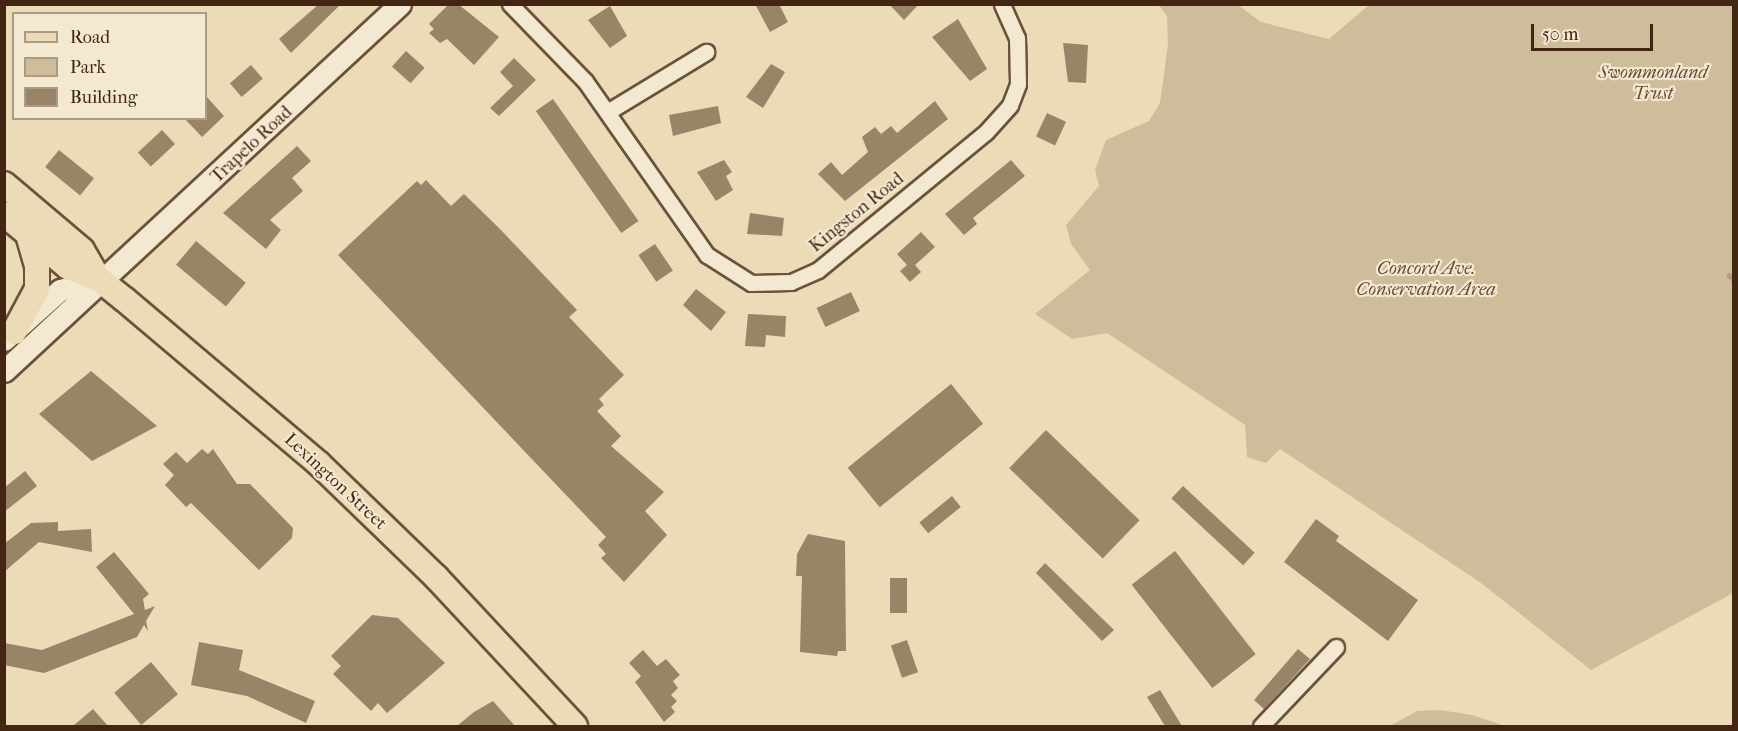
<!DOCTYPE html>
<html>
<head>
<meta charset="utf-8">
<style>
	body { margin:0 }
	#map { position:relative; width:1738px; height:731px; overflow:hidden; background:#ecdbb7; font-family:"IM FELL French Canon",serif }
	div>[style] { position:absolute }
	.green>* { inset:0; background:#cfbc9b }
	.stream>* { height:4.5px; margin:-2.25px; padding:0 2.25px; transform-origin:2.25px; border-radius:2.25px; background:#b29d7f }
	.building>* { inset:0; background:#9a8468; transform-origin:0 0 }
	.roads { filter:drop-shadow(2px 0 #6c523c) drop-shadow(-2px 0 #6c523c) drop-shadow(0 2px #6c523c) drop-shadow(0 -2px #6c523c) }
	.street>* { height:15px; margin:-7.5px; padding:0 7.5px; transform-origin:7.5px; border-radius:7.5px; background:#f3e8d0 }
	.secondary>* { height:21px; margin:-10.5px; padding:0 10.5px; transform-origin:10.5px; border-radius:10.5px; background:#f3e8d0 }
	.primary>* { height:24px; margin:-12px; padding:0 12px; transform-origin:12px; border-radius:12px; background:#ecdbb7 }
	span { translate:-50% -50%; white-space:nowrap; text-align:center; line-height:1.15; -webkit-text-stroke:4.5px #f3e8d0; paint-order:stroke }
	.park-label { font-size:18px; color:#654b35; font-style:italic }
	.street-label { font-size:18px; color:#422513 }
	.frame { position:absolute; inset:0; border:6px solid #422513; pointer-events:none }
	.legend { position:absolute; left:12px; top:12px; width:195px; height:108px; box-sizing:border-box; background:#f3e8d0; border:2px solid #ac9a84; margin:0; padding:8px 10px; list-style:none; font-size:18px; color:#422513 }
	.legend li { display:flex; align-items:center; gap:12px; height:30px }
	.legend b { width:30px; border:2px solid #ac9a84 }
	.scale { position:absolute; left:1531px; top:24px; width:122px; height:27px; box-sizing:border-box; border:3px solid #422513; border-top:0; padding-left:8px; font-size:18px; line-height:21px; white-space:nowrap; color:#422513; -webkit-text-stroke:4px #f3e8d0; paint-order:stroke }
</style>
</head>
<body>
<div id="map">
	<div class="green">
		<i style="clip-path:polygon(1159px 5px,1238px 5px,1261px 22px,1329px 39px,1369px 5px,1733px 5px,1733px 593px,1591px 670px,1481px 583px,1280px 449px,1266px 463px,1247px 457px,1245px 425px,1107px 333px,1072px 339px,1035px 314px,1090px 270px,1071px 244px,1066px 225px,1099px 186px,1095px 170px,1106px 140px,1149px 121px,1160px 103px,1168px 44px,1167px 16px)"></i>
		<i style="clip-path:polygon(1440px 710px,1472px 715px,1505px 726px,1390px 726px,1417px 711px)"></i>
	</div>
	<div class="stream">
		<i style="left:1729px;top:275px;width:7px;rotate:45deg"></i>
	</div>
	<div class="building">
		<i style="clip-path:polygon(319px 4px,341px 4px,291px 53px,279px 39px)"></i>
		<i style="clip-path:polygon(449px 4px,458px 4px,499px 37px,474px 65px,447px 39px,440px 43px,429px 33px,434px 29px,429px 24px)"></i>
		<i style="clip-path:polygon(755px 4px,779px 4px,788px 22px,770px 32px)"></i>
		<i style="clip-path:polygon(889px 4px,919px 4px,904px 20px)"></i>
		<i style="clip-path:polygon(610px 6px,627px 36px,610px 48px,588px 20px)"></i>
		<i style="clip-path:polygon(958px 19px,987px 69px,970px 81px,932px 37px)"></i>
		<i style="clip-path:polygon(1063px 43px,1088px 45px,1086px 83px,1068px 82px)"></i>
		<i style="left:406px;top:51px;width:25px;height:21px;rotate:42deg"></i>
		<i style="clip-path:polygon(514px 58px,536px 80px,499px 116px,490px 108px,513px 86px,500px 72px)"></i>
		<i style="clip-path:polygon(771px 64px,785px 72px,763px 108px,746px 97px)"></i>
		<i style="left:251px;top:65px;width:18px;height:28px;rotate:49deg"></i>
		<i style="clip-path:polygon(206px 96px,224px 116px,202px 137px,184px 118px,206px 118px)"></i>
		<i style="left:553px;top:99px;width:149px;height:21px;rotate:55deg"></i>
		<i style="clip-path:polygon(935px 101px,948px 119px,845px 201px,818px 174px,831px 162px,842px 175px,868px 152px,862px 137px,875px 127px,881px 134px,891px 126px,897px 133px)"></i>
		<i style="clip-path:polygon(718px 106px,721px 123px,673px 136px,669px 115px)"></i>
		<i style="left:1047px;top:113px;width:21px;height:26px;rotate:25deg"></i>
		<i style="left:162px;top:130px;width:19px;height:33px;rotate:47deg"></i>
		<i style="clip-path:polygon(297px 146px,311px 161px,292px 178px,303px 191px,270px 220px,281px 230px,266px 249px,223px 213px)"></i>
		<i style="left:59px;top:150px;width:45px;height:22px;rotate:39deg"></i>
		<i style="clip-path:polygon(724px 160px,732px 172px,726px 176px,733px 190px,716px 201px,697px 172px)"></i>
		<i style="clip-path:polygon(1011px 160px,1025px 176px,973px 218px,977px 224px,964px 235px,945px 214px)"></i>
		<i style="clip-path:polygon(426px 180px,451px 206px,464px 194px,500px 229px,577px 310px,569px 317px,624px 375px,599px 399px,604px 405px,597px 411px,621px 436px,611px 446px,664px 492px,645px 511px,667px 535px,624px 582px,601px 558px,606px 554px,598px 545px,606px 537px,338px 255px,417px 181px,421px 185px)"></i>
		<i style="clip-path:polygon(750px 213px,784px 218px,782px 236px,747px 234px)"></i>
		<i style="clip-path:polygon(921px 232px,935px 247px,915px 265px,921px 272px,910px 282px,900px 271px,907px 265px,897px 254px)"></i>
		<i style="left:196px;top:241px;width:65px;height:31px;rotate:40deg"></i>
		<i style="left:655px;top:244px;width:32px;height:20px;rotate:56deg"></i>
		<i style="clip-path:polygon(696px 289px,726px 312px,711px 331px,683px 305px)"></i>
		<i style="left:851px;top:292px;width:21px;height:38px;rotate:65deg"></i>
		<i style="clip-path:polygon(748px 314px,786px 316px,785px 337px,766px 335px,765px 347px,745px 346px)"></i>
		<i style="clip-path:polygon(91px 371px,157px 426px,92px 461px,39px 414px)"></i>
		<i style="left:951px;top:384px;width:51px;height:133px;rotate:51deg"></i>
		<i style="left:1046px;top:430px;width:130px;height:53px;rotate:44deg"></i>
		<i style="clip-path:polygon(202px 449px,208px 454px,213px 449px,237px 484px,250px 484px,293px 528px,292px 538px,259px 570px,191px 503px,186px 507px,165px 485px,174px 475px,163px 464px,176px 452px,187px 463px)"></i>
		<i style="clip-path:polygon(25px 471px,37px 486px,4px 512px,4px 488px)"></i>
		<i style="left:1183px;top:486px;width:98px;height:17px;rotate:43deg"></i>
		<i style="left:952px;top:496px;width:14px;height:42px;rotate:51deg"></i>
		<i style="clip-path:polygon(1316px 519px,1339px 536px,1336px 541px,1418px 600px,1388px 641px,1284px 562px)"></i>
		<i style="clip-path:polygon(58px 522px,58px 531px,91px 529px,92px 552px,39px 542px,4px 572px,4px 544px,31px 523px)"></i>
		<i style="clip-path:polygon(808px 534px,845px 541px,846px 651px,838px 651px,837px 656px,800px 652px,802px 576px,796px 576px,797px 554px)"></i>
		<i style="left:1175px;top:551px;width:131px;height:55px;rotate:52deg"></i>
		<i style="clip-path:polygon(114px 552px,149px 594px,143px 599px,145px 610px,155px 606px,146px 621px,148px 631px,144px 625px,137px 637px,44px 673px,4px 665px,4px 643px,42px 650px,134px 614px,96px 567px)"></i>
		<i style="clip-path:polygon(1045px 563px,1114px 630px,1102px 641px,1036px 573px)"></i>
		<i style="left:890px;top:578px;width:17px;height:35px"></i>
		<i style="clip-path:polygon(372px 615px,398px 618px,445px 663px,387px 713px,378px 703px,371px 711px,333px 674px,341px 666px,331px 656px)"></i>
		<i style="left:907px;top:640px;width:34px;height:17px;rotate:71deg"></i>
		<i style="clip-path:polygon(199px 642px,243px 650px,239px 670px,315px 701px,306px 723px,247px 696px,191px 685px)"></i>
		<i style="clip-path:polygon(1298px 649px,1310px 659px,1264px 709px,1254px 700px)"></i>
		<i style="clip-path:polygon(643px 650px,657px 666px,666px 659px,680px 675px,673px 681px,678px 688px,671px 695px,677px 701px,671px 707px,675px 712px,664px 722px,635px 682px,641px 676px,629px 663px)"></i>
		<i style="left:151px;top:662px;width:42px;height:48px;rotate:50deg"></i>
		<i style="clip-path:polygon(1160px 690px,1182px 726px,1165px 726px,1147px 697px)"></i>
		<i style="clip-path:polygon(493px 701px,515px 726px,457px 726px,474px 712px)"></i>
		<i style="clip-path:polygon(93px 709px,108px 726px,73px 726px)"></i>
	</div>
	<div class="roads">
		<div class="street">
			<i style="left:510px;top:4px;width:107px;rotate:45.8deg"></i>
			<i style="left:585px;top:81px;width:213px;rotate:55deg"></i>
			<i style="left:707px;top:255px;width:52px;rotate:32.5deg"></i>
			<i style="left:751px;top:283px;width:40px;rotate:-1.4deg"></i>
			<i style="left:791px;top:282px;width:30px;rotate:-24deg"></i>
			<i style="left:818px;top:270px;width:217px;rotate:-39.4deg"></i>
			<i style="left:986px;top:132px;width:36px;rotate:-48deg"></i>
			<i style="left:1010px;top:105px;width:22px;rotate:-69deg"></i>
			<i style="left:1018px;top:84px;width:46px;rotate:-91.2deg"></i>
			<i style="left:1017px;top:38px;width:37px;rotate:-114deg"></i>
			<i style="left:609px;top:111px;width:114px;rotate:-31.3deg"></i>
			<i style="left:1261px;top:726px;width:109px;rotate:-46.5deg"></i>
		</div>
		<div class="secondary">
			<i style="left:4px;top:340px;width:75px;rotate:-41.8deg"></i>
			<i style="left:60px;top:290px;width:41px;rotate:-15.8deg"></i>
			<i style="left:4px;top:371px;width:540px;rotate:-42.82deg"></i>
		</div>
		<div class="primary">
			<i style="left:4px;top:184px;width:102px;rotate:40.2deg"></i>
			<i style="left:82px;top:250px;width:34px;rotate:60deg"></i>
			<i style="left:4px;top:214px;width:83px;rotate:39.6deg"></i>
			<i style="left:68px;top:267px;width:33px;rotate:21deg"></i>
			<i style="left:99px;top:279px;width:32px;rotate:39deg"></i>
			<i style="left:124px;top:299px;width:255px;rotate:40.2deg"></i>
			<i style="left:319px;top:464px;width:163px;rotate:44deg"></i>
			<i style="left:436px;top:577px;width:204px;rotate:47deg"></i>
			<i style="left:14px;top:332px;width:49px;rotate:-61.9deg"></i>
			<i style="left:37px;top:289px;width:23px;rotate:-90deg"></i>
			<i style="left:37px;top:266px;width:32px;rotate:-106deg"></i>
		</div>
	</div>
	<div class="park-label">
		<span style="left:1653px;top:84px">Swommonland<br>Trust</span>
		<span style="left:1426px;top:280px">Concord Ave.<br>Conservation Area</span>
	</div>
	<div class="street-label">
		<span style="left:252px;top:145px;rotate:-43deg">Trapelo Road</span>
		<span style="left:857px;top:213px;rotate:-39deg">Kingston Road</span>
		<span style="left:335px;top:482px;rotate:43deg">Lexington Street</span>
	</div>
	<div class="frame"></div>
	<ul class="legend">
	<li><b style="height:8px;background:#ecdbb7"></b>Road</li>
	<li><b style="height:16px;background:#cfbc9b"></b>Park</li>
	<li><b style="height:16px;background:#9a8468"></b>Building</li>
	</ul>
	<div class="scale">50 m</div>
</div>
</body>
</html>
